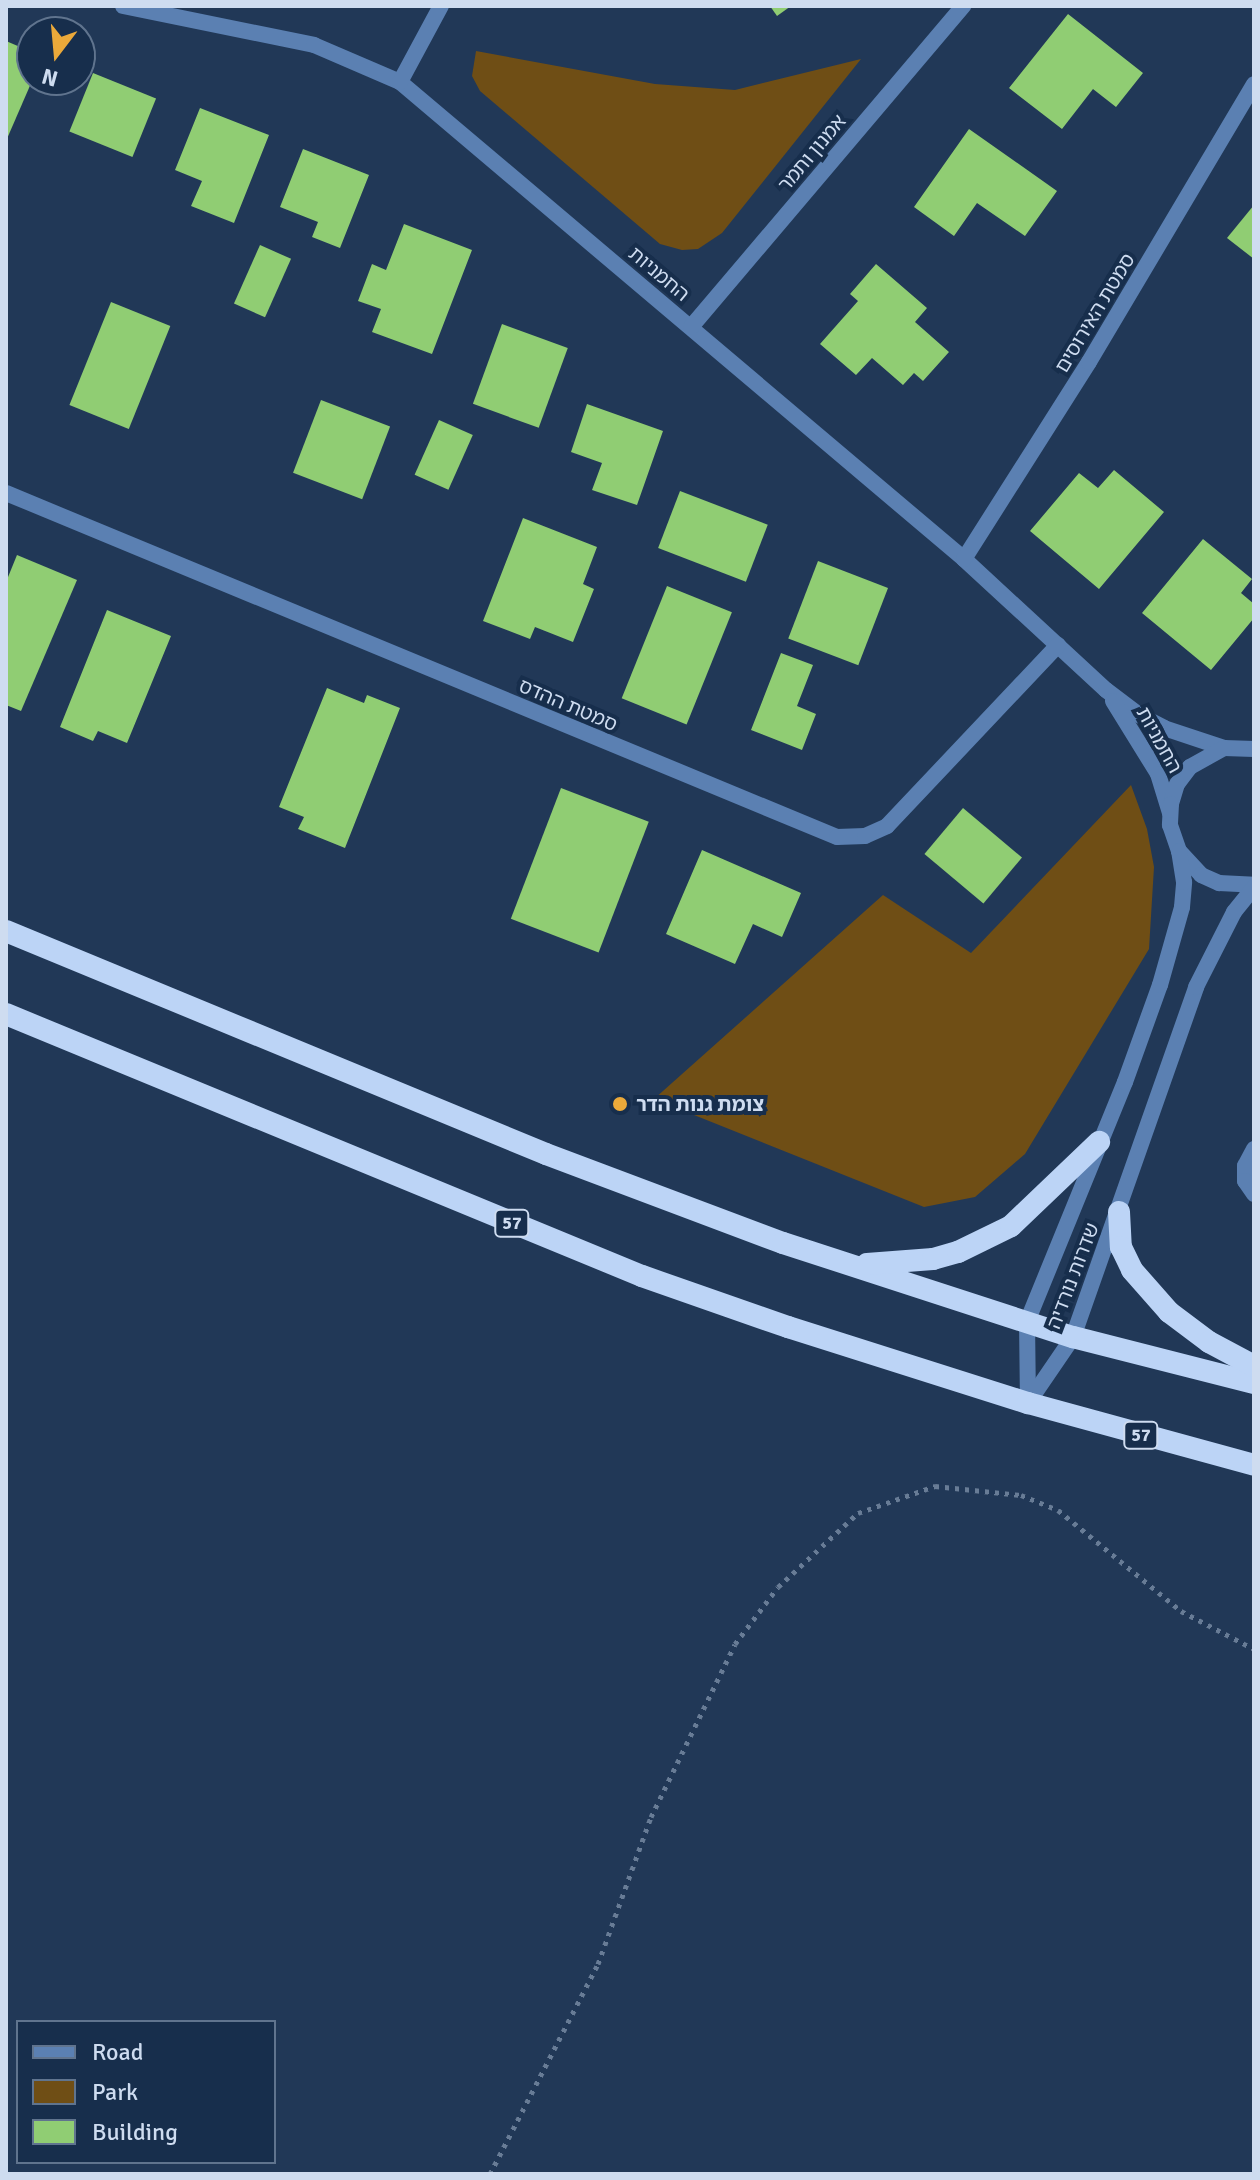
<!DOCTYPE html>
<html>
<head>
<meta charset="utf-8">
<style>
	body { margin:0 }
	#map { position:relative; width:1260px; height:2180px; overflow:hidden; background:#213857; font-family:Signika,"Noto Sans Hebrew",sans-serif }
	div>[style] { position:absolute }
	.green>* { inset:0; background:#6f4e15 }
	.building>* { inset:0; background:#90cd73; transform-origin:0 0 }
	.path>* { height:5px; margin-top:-2.5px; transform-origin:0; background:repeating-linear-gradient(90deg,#687c96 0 4px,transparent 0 10px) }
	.service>* { height:16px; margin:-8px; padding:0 8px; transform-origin:8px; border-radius:8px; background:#5b80b2 }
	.minor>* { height:16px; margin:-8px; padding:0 8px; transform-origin:8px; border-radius:8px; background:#5b80b2 }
	.tertiary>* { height:16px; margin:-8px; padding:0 8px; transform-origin:8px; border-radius:8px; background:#5b80b2 }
	.trunk>* { height:22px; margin:-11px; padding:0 11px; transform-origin:11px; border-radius:11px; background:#bcd4f6 }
	.dots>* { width:22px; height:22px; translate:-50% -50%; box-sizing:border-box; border:4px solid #172e4c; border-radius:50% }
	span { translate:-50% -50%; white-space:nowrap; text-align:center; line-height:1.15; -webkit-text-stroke:8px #172e4c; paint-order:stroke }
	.shield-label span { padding:2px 6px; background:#172e4c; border:2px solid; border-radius:6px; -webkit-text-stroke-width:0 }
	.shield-label { font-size:18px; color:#cedcf0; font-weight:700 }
	.street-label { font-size:20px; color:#cedcf0 }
	.poi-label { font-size:20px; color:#cedcf0; font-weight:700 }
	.left { translate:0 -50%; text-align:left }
	.frame { position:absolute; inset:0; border:8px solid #cedcf0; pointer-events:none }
	.legend { position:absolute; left:16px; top:2020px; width:260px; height:144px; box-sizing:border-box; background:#172e4c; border:2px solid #60748e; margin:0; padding:10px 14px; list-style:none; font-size:24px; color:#cedcf0 }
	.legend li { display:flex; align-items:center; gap:16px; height:40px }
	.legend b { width:40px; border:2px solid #60748e }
	.north { position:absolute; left:16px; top:16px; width:80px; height:80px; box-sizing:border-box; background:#172e4c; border:2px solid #60748e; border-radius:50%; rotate:196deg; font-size:22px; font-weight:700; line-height:32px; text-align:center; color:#cedcf0 }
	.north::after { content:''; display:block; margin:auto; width:28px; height:36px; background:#eba93a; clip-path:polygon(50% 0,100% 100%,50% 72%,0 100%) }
</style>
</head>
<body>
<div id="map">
	<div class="green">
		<i style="clip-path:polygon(476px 51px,655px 84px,735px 90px,861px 59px,722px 233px,698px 249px,682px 250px,660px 244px,480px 91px,472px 76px)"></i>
		<i style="clip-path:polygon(1131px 785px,1147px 829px,1154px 867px,1149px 949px,1025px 1154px,975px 1197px,924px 1207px,654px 1099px,883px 895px,971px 953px)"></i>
	</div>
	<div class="building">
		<i style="clip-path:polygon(770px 6px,791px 6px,777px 16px)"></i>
		<i style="clip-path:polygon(1068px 14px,1143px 73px,1116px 107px,1093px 89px,1062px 129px,1009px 88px)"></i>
		<i style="clip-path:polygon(6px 41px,32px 52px,32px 81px,6px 141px)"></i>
		<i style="left:93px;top:73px;width:68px;height:63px;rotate:22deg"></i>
		<i style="clip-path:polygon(200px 108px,269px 135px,234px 223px,191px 206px,202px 181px,175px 170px)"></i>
		<i style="clip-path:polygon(969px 129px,1057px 191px,1025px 236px,977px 203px,954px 236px,914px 207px)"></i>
		<i style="clip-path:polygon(303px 149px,369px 175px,340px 248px,312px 237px,318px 222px,280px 207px)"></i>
		<i style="clip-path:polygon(1254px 205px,1254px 259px,1227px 238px)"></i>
		<i style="clip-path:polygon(404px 224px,472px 250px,432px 354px,372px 332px,381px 309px,358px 301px,372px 264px,386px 270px)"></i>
		<i style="left:260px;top:245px;width:34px;height:64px;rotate:24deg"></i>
		<i style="clip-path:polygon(876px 264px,927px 308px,915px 322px,949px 352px,923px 381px,914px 373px,903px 385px,872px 358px,856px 375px,820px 344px,858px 301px,850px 294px)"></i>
		<i style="left:111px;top:302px;width:64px;height:111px;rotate:22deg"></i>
		<i style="left:502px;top:324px;width:70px;height:85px;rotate:20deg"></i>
		<i style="left:321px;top:400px;width:74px;height:78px;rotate:21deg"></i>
		<i style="clip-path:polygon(587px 404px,663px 431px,637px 505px,592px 490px,602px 463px,571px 452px)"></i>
		<i style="left:439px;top:420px;width:37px;height:60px;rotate:24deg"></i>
		<i style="clip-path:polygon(1114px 470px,1164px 512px,1099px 589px,1030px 531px,1079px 473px,1098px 488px)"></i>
		<i style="left:680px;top:491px;width:94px;height:61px;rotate:21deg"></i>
		<i style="clip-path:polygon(523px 518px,597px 547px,583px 584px,594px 589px,573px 642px,535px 627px,530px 639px,483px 621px)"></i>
		<i style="clip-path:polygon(1203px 539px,1252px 579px,1241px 593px,1254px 604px,1254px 618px,1211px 670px,1142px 613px)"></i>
		<i style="clip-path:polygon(17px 555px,77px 580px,21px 711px,6px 705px,6px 582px)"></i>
		<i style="left:818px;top:561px;width:75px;height:83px;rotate:21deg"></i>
		<i style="left:667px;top:586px;width:70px;height:121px;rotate:22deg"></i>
		<i style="clip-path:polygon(107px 610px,171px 636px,127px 743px,98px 731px,93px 741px,60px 727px)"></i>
		<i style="clip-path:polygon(781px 653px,813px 665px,797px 706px,816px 714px,802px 750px,751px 730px)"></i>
		<i style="clip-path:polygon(327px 688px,364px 703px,367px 695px,400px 708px,345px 848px,298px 829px,304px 817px,279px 807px)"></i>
		<i style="left:561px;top:788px;width:94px;height:140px;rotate:21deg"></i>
		<i style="left:963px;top:808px;width:77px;height:60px;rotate:40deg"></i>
		<i style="clip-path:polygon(702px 850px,801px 893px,782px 937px,753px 924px,735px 964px,666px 934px)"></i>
	</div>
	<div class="path">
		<i style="left:490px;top:2174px;width:236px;rotate:-62.8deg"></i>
		<i style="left:598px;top:1964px;width:156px;rotate:-70.2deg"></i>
		<i style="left:651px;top:1817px;width:192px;rotate:-64.1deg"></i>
		<i style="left:735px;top:1644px;width:71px;rotate:-53deg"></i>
		<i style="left:778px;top:1587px;width:109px;rotate:-42.8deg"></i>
		<i style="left:858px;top:1513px;width:82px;rotate:-19.3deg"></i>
		<i style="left:935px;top:1486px;width:86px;rotate:6deg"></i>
		<i style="left:1021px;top:1495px;width:40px;rotate:22deg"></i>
		<i style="left:1058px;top:1510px;width:159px;rotate:39.4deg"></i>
		<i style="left:1181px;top:1611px;width:82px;rotate:27.5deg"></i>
	</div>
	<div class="service">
		<i style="left:1254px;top:1149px;width:19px;rotate:118deg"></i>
		<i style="left:1245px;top:1166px;width:15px;rotate:90deg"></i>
		<i style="left:1245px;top:1181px;width:16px;rotate:55deg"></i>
	</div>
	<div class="minor">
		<i style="left:123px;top:6px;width:195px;rotate:11.5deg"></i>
		<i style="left:314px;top:45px;width:94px;rotate:23.3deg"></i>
		<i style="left:400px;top:82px;width:739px;rotate:40.22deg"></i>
		<i style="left:964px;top:559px;width:193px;rotate:42.7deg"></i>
		<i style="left:1106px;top:690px;width:41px;rotate:37.1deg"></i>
		<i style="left:1139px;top:715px;width:28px;rotate:27deg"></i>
		<i style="left:1164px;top:728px;width:63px;rotate:18.4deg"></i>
		<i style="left:400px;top:82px;width:86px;rotate:-61.7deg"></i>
		<i style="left:691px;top:327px;width:421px;rotate:-49.7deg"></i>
		<i style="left:6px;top:493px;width:899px;rotate:22.49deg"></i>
		<i style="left:837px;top:837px;width:28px;rotate:-2deg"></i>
		<i style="left:865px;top:836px;width:24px;rotate:-24deg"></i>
		<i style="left:887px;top:826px;width:249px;rotate:-46.6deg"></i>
		<i style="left:964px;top:559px;width:233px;rotate:-57.6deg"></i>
		<i style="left:1089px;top:362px;width:323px;rotate:-59.3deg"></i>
		<i style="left:1113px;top:701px;width:86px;rotate:58.3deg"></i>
		<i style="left:1158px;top:774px;width:41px;rotate:72.9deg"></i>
	</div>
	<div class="tertiary">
		<i style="left:1254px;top:749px;width:30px;rotate:-178deg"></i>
		<i style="left:1224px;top:748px;width:39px;rotate:151deg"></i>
		<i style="left:1190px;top:767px;width:21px;rotate:127deg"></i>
		<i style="left:1177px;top:784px;width:21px;rotate:107deg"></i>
		<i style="left:1171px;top:804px;width:21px;rotate:93deg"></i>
		<i style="left:1170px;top:825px;width:28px;rotate:71deg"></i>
		<i style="left:1179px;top:851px;width:33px;rotate:47deg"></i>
		<i style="left:1201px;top:875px;width:20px;rotate:24deg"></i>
		<i style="left:1219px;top:883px;width:35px;rotate:3deg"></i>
		<i style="left:1028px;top:1403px;width:81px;rotate:-90.7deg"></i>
		<i style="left:1027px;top:1322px;width:259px;rotate:-67.8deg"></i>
		<i style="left:1125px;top:1082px;width:103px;rotate:-70.2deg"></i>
		<i style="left:1160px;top:985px;width:81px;rotate:-74.2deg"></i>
		<i style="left:1182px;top:907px;width:25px;rotate:-85deg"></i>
		<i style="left:1184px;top:882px;width:31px;rotate:-99deg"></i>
		<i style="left:1028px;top:1403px;width:80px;rotate:-55.7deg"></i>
		<i style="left:1073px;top:1337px;width:371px;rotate:-70.6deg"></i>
		<i style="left:1196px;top:987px;width:84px;rotate:-63.1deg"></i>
		<i style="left:1234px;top:912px;width:32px;rotate:-51deg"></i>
	</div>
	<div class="trunk">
		<i style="left:6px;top:931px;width:584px;rotate:22.44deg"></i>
		<i style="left:546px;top:1154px;width:253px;rotate:20.6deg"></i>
		<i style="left:783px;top:1243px;width:305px;rotate:18deg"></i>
		<i style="left:1073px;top:1337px;width:187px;rotate:14.3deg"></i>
		<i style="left:6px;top:1014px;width:688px;rotate:22.39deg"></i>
		<i style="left:642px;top:1276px;width:155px;rotate:19.3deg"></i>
		<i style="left:788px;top:1327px;width:252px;rotate:17.6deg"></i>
		<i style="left:1028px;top:1403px;width:234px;rotate:15.3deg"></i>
		<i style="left:1119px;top:1212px;width:35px;rotate:87deg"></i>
		<i style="left:1121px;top:1247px;width:25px;rotate:64deg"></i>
		<i style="left:1132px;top:1270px;width:56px;rotate:48.6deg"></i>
		<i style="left:1169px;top:1312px;width:50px;rotate:36.9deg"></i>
		<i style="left:1209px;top:1342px;width:51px;rotate:28.1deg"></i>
		<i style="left:867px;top:1264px;width:66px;rotate:-4.3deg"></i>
		<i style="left:933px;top:1259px;width:26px;rotate:-16deg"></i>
		<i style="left:958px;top:1252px;width:59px;rotate:-26.1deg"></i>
		<i style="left:1011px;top:1226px;width:122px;rotate:-43.7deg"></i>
	</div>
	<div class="dots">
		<i style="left:620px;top:1104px;background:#eba93a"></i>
	</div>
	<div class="shield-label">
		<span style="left:512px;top:1223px">57</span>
		<span style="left:1141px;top:1435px">57</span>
	</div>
	<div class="street-label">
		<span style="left:812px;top:153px;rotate:-50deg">אמנון ותמר</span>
		<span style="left:659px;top:274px;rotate:40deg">החמניות</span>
		<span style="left:1095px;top:313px;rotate:-59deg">סמטת האירוסים</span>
		<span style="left:568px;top:705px;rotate:23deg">סמטת ההדס</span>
		<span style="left:1159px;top:740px;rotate:61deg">החמניות</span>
		<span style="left:1073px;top:1276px;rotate:-69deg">שדרות נורדיה</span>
	</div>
	<div class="poi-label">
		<span class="left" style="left:636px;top:1104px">צומת גנות הדר</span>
	</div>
	<div class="frame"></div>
	<ul class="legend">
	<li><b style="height:10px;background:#5b80b2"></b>Road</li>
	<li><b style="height:22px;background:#6f4e15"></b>Park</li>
	<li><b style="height:22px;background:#90cd73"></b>Building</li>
	</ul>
	<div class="north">N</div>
</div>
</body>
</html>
